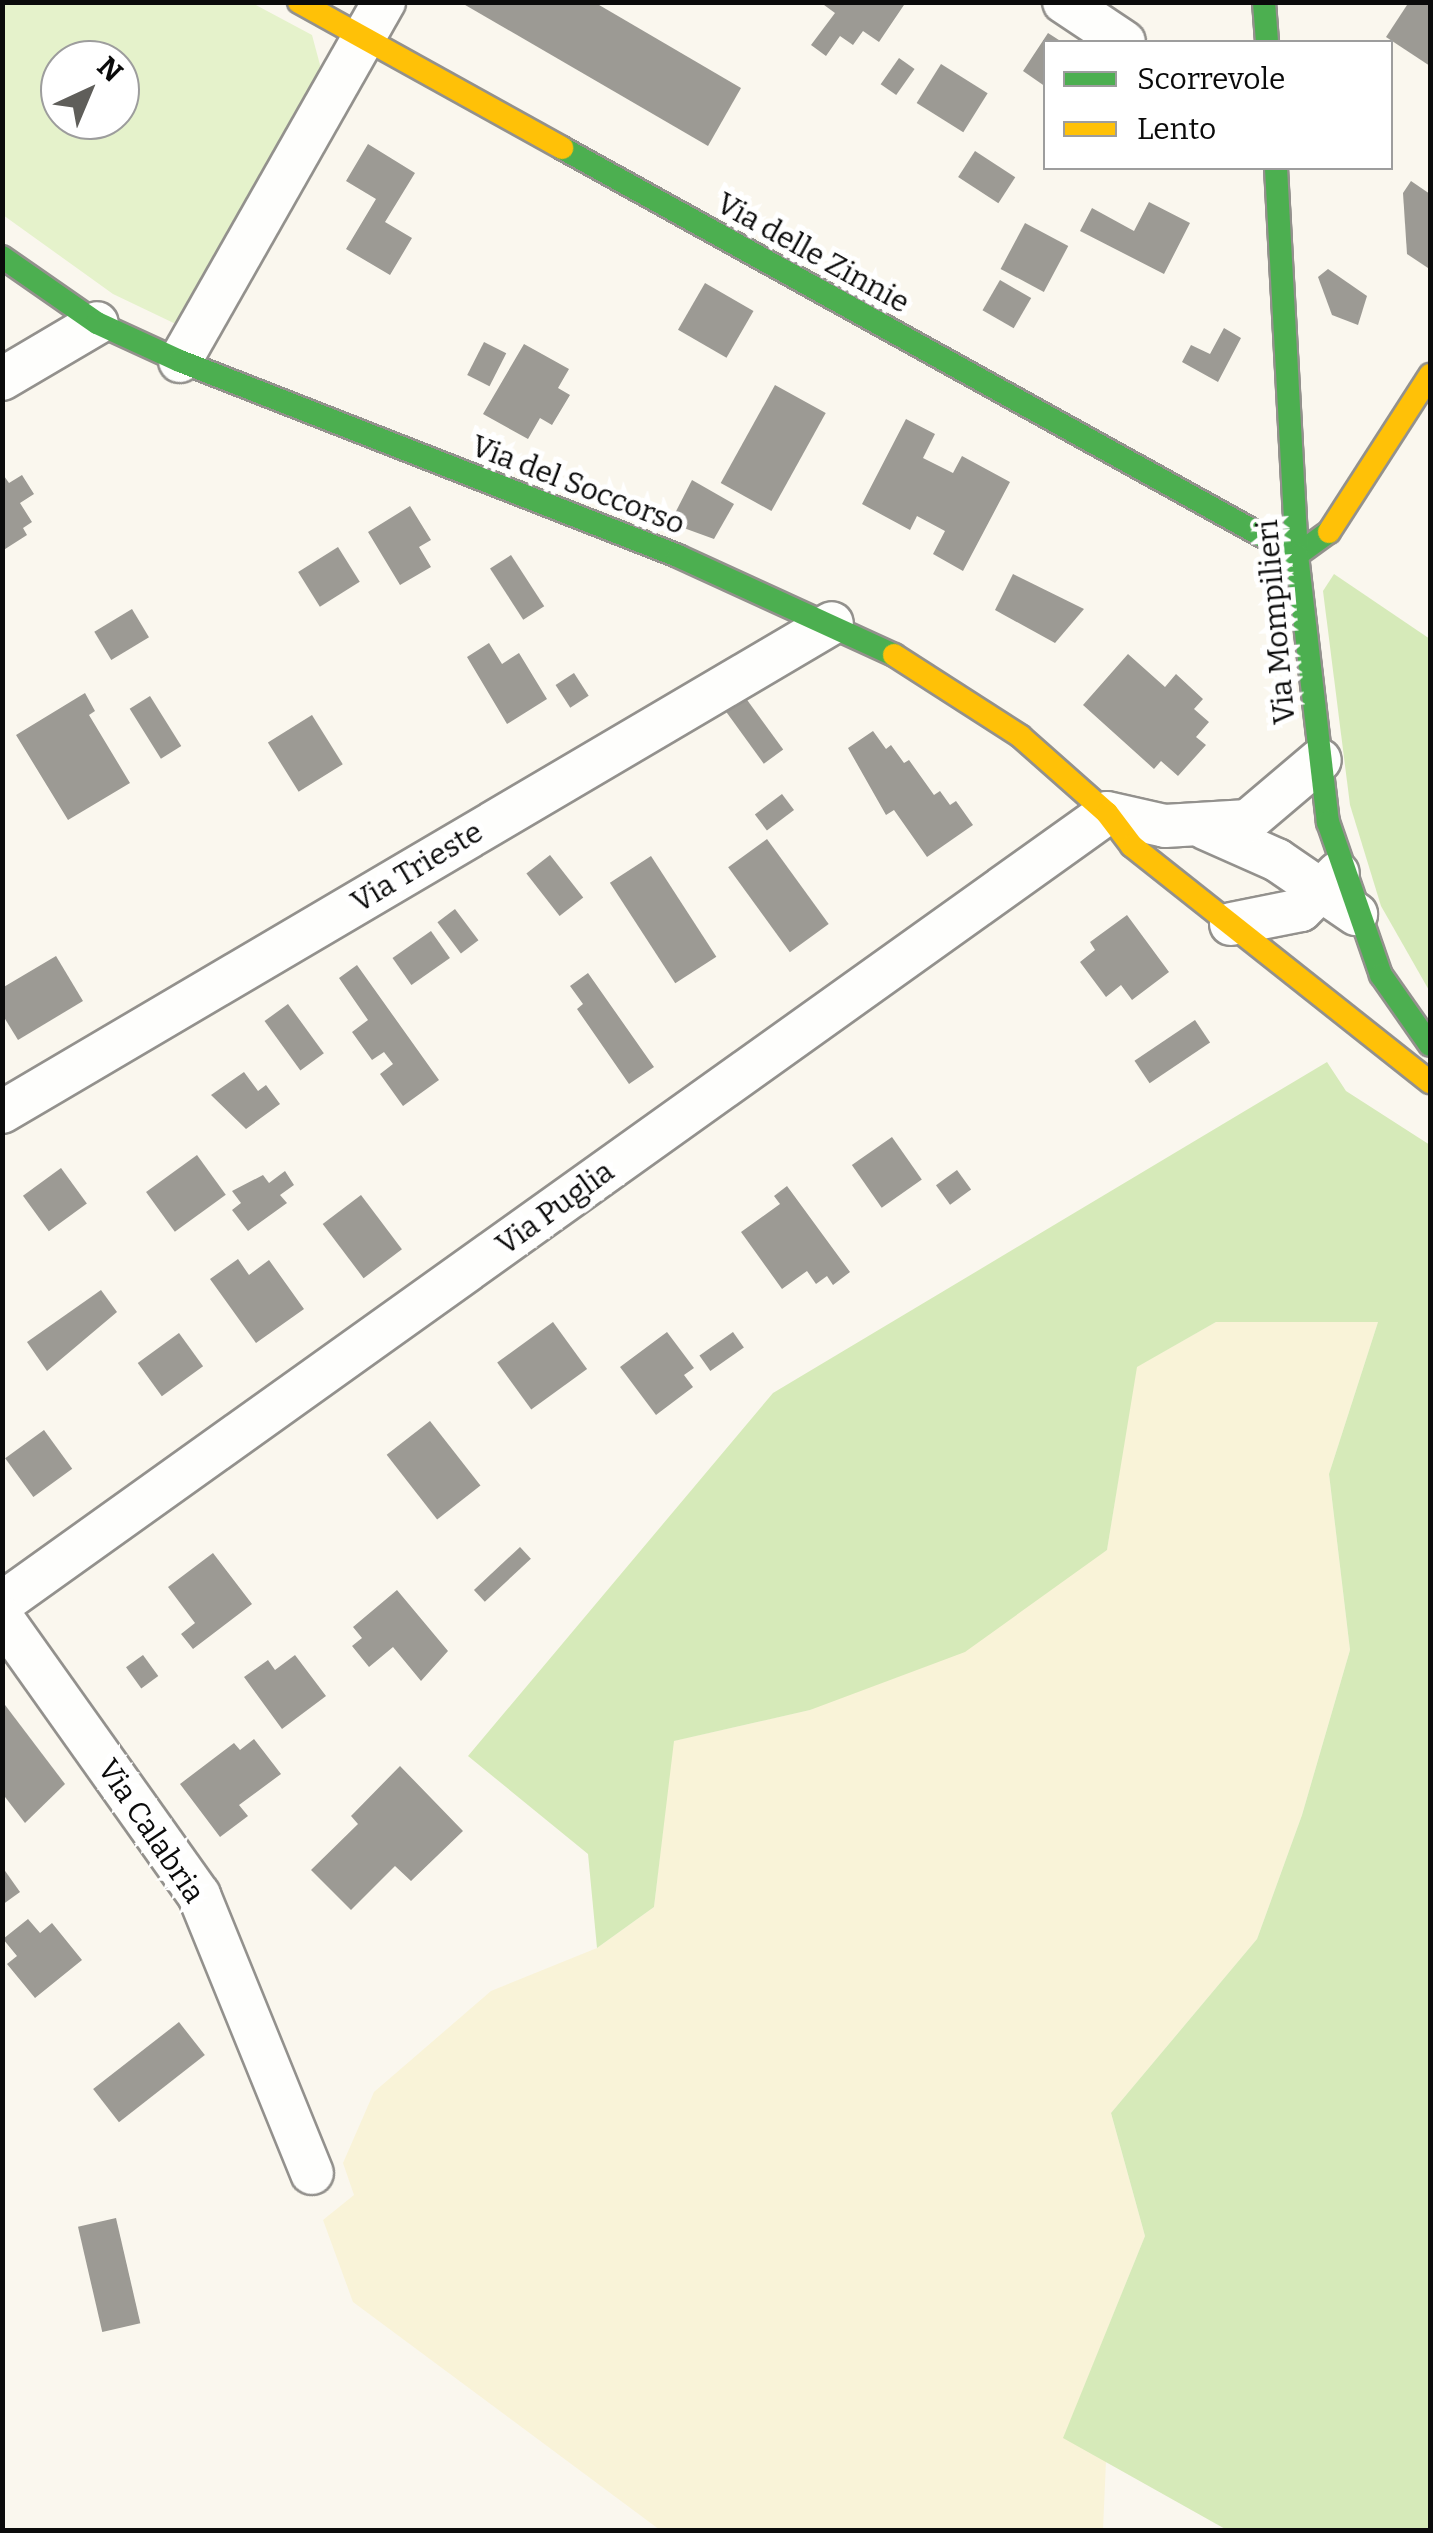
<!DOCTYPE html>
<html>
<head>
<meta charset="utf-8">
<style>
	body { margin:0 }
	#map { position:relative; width:1433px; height:2533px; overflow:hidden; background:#faf7ee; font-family:Bitter,serif }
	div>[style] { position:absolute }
	.farmland>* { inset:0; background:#f9f3d8 }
	.green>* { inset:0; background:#e5f2cb }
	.forest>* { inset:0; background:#d6eab9 }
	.building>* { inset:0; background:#9c9a94; transform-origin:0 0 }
	.roads { filter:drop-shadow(2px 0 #93918d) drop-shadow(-2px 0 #93918d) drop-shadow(0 2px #93918d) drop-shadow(0 -2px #93918d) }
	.street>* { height:42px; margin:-21px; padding:0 21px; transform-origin:21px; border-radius:21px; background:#fefefc }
	.fast>* { height:22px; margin:-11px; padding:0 11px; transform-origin:11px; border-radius:11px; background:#4caf50 }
	.slow>* { height:22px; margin:-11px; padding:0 11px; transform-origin:11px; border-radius:11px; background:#ffc107 }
	span { translate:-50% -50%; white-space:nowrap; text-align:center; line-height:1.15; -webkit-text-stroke:10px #fff; paint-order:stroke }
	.street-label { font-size:30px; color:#0b0b0b }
	.frame { position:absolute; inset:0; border:5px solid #0b0b0b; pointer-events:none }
	.legend { position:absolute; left:1043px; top:40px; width:350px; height:130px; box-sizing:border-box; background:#fff; border:2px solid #9d9d9d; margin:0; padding:12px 18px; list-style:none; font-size:30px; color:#0b0b0b }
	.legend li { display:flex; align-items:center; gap:20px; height:50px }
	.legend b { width:50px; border:2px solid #9d9d9d }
	.north { position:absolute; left:40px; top:40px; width:100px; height:100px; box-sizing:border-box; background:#fff; border:2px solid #9d9d9d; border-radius:50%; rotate:44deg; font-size:28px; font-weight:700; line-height:40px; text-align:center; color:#0b0b0b }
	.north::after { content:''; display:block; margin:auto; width:35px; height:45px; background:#5f5e5a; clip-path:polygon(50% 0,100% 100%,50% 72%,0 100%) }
</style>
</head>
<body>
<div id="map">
	<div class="farmland">
		<i style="clip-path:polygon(1216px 1322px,1378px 1322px,1329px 1474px,1350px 1650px,1302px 1815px,1257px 1939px,1111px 2113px,1145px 2236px,1064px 2437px,1106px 2461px,1103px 2530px,660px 2530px,353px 2302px,323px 2220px,354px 2195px,343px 2163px,374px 2092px,491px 1991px,597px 1948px,654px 1907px,673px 1741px,810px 1710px,1107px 1550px,1136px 1367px)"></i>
	</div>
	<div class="green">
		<i style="clip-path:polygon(evenodd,2px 3px,252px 3px,312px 35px,323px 76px,182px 327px,113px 294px,3px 215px,2px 3px,60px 60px,120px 60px,120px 120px,60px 120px,60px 60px)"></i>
	</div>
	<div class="forest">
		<i style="clip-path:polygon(1334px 574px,1430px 639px,1430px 992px,1381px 906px,1350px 805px,1323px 591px)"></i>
		<i style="clip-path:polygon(1327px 1062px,1346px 1091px,1430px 1145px,1430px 2530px,1227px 2530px,1063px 2438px,1145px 2236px,1111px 2113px,1257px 1939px,1302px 1815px,1350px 1650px,1329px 1474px,1378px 1322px,1216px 1322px,1137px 1367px,1107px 1550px,965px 1652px,810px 1710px,674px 1741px,654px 1907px,597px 1948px,588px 1854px,468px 1756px,773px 1393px)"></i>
	</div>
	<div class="building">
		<i style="clip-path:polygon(460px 2px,594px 2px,741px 88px,708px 146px)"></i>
		<i style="clip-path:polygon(820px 2px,906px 2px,879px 42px,863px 31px,853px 45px,840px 36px,826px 56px,811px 45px,835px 13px)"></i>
		<i style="clip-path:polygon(1409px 2px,1430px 2px,1430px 66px,1386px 37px)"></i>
		<i style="clip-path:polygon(1048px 33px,1062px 42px,1046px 42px,1046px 87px,1023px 71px)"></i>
		<i style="left:899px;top:58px;width:19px;height:32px;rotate:35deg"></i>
		<i style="left:941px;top:64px;width:55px;height:46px;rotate:32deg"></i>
		<i style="clip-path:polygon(368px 144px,415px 173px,385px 222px,412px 238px,390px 275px,346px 249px,376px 199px,346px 181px)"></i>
		<i style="left:975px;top:151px;width:48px;height:31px;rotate:33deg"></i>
		<i style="clip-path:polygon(1411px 181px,1430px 194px,1428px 268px,1407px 254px,1403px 193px)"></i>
		<i style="clip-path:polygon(1149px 202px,1190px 223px,1164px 274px,1080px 231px,1092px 208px,1134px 231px)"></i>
		<i style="left:1025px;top:223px;width:49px;height:52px;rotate:28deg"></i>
		<i style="clip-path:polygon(1328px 269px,1367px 296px,1358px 325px,1332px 315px,1318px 277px)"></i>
		<i style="left:1000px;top:280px;width:36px;height:35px;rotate:30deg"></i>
		<i style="left:705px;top:283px;width:56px;height:54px;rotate:30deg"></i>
		<i style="clip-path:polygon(1224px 328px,1241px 338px,1218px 382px,1182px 362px,1191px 345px,1210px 354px)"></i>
		<i style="left:484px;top:342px;width:25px;height:37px;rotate:27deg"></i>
		<i style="clip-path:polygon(524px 344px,569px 369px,558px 388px,570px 395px,552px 425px,540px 418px,528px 439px,483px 414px)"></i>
		<i style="left:775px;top:385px;width:58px;height:112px;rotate:29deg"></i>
		<i style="clip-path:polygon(906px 419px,935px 434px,923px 458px,953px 473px,962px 456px,1010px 482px,963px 571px,933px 554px,945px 531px,917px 516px,910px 530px,862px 504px)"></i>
		<i style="clip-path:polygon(2px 473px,9px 483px,22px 475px,34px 494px,20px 503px,32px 522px,23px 528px,27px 535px,2px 551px)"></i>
		<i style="clip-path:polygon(692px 480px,734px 504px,714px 539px,670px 523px)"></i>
		<i style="clip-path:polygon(410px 506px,431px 540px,419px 547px,431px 567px,400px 585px,368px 532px)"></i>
		<i style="left:338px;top:547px;width:41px;height:47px;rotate:58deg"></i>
		<i style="left:511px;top:555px;width:61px;height:25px;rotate:57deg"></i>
		<i style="clip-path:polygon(1013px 574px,1084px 609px,1055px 643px,995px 610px)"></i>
		<i style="left:132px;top:609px;width:33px;height:44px;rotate:59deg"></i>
		<i style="clip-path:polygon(489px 643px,502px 664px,519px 653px,547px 699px,507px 724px,467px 657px)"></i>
		<i style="clip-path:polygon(1128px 654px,1165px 687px,1176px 674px,1203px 699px,1194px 709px,1209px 722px,1196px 737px,1206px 745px,1178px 776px,1161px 761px,1154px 769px,1083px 705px)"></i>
		<i style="left:574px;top:673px;width:27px;height:22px;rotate:57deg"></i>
		<i style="clip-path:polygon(85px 693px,95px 711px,89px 715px,130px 783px,68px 820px,16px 735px)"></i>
		<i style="left:150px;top:696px;width:59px;height:24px;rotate:58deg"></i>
		<i style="left:745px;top:697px;width:65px;height:24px;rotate:54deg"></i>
		<i style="left:312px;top:715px;width:58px;height:52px;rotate:58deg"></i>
		<i style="clip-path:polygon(873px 731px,886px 749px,891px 745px,904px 763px,909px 760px,934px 795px,940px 791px,950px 805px,956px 801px,973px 825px,927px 857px,894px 810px,886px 815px,848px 748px)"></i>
		<i style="left:782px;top:794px;width:20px;height:34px;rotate:53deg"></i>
		<i style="left:767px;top:839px;width:105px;height:48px;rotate:54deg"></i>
		<i style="left:550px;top:855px;width:54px;height:30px;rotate:52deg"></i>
		<i style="left:651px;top:856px;width:120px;height:49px;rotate:57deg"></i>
		<i style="left:455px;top:909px;width:39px;height:22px;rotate:53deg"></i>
		<i style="clip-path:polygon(1127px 915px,1169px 972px,1132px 1000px,1121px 985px,1106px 997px,1080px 962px,1095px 950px,1090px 942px)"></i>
		<i style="left:431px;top:931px;width:33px;height:47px;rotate:55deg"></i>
		<i style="clip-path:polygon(56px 956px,83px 1001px,18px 1040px,2px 1014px,2px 988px)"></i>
		<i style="clip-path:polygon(357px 965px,439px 1080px,403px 1106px,380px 1074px,393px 1064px,384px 1052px,372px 1060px,352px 1032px,368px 1020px,339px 978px)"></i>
		<i style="clip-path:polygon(588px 973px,654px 1067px,629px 1084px,577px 1009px,583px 1004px,570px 986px)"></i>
		<i style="left:288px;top:1004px;width:61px;height:29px;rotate:54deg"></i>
		<i style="left:1195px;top:1020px;width:27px;height:73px;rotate:56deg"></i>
		<i style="clip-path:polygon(244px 1072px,258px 1091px,266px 1085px,280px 1104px,246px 1129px,211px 1095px)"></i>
		<i style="left:892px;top:1137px;width:52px;height:49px;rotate:55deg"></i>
		<i style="left:197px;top:1155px;width:49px;height:63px;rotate:54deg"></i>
		<i style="left:61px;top:1168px;width:44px;height:47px;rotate:54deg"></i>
		<i style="left:957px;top:1170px;width:24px;height:26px;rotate:54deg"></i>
		<i style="clip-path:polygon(285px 1171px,294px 1185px,280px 1195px,287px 1203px,248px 1231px,232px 1210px,241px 1203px,232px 1191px,263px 1175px,269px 1183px)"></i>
		<i style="clip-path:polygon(787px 1186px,850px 1272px,833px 1285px,827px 1276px,816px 1284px,807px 1271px,782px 1289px,741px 1232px,780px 1204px,774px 1196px)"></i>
		<i style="left:361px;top:1195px;width:68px;height:48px;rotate:53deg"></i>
		<i style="clip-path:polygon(238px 1259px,249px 1275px,269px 1260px,304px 1309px,256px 1343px,210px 1279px)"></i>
		<i style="clip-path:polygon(101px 1290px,117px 1312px,47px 1371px,27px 1342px)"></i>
		<i style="left:553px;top:1322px;width:58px;height:69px;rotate:54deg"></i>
		<i style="clip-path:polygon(667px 1332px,694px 1368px,684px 1375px,693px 1387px,656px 1415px,620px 1367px)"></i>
		<i style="left:733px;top:1332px;width:19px;height:41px;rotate:55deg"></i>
		<i style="left:179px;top:1333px;width:41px;height:51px;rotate:54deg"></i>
		<i style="left:430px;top:1421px;width:82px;height:55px;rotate:52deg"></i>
		<i style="left:44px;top:1430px;width:48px;height:48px;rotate:54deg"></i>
		<i style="left:520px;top:1547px;width:16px;height:63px;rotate:47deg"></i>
		<i style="clip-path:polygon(213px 1553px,252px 1604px,193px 1649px,181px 1634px,195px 1623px,168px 1587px)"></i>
		<i style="clip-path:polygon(397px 1590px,448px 1651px,421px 1681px,393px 1647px,369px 1667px,352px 1646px,362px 1638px,353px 1627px)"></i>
		<i style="left:143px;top:1655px;width:26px;height:21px;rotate:54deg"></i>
		<i style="clip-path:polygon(295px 1655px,326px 1696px,282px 1729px,244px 1677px,268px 1660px,275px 1670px)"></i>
		<i style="clip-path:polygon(2px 1701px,65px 1784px,25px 1823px,2px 1793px)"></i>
		<i style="clip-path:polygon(254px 1739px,281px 1774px,239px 1805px,248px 1816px,220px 1837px,180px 1784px,234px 1743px,240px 1750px)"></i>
		<i style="clip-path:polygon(400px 1766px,463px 1831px,411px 1881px,395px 1866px,351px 1910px,311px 1870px,358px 1824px,351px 1816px)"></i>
		<i style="clip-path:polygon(3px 1868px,20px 1892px,2px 1905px)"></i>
		<i style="clip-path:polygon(28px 1919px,40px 1933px,52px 1923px,82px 1960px,35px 1998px,7px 1964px,17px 1956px,3px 1939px)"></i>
		<i style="left:179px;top:2022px;width:42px;height:109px;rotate:52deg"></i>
		<i style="left:116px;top:2218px;width:108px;height:39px;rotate:77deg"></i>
	</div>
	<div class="roads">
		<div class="street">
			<i style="left:1064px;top:2px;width:72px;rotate:33.7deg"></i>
			<i style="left:180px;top:361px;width:413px;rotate:-60.4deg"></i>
			<i style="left:2px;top:379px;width:110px;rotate:-30.5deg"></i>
			<i style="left:1205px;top:828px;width:79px;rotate:24deg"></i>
			<i style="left:1277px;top:860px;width:96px;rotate:34.4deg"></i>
			<i style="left:1231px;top:924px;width:71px;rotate:-11.3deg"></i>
			<i style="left:1301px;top:910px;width:52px;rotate:-45deg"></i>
			<i style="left:2px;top:1112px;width:963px;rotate:-30.5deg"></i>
			<i style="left:2px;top:1603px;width:1358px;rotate:-35.56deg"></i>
			<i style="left:1107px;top:813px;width:59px;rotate:12.6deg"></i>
			<i style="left:1165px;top:826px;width:83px;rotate:-3.4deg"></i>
			<i style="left:1248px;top:821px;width:94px;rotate:-40.3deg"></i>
			<i style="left:2px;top:1618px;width:340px;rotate:54.6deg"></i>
			<i style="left:199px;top:1895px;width:300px;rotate:67.9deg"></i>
		</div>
		<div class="fast">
			<i style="left:1264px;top:2px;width:40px;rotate:85.7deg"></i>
			<i style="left:562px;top:148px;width:840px;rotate:28.98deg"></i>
			<i style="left:1297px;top:555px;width:39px;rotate:-36deg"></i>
			<i style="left:1276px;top:168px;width:388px;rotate:86.9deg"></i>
			<i style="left:1297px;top:555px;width:269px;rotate:83.4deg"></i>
			<i style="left:1328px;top:822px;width:162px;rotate:70.9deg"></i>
			<i style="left:1381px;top:975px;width:85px;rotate:55deg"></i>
			<i style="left:2px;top:257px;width:116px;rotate:34.8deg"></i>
			<i style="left:97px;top:323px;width:91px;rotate:24.6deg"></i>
			<i style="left:180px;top:361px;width:535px;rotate:21.38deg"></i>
			<i style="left:678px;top:556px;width:238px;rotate:24.6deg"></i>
		</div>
		<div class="slow">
			<i style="left:299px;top:2px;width:301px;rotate:29deg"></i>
			<i style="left:1329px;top:532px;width:187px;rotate:-57.2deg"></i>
			<i style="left:894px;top:655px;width:150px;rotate:32.7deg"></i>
			<i style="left:1020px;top:736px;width:116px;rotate:41.5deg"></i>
			<i style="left:1107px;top:813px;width:41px;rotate:52.9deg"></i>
			<i style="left:1132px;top:846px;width:380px;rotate:38.4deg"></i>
		</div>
	</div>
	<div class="street-label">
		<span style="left:813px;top:253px;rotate:29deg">Via delle Zinnie</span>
		<span style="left:578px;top:485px;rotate:21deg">Via del Soccorso</span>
		<span style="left:1276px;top:622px;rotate:-95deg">Via Mompilieri</span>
		<span style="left:417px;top:867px;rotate:-31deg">Via Trieste</span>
		<span style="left:555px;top:1208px;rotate:-36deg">Via Puglia</span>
		<span style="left:151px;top:1831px;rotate:56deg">Via Calabria</span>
	</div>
	<div class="frame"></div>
	<ul class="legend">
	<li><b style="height:12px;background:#4caf50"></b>Scorrevole</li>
	<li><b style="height:12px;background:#ffc107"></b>Lento</li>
	</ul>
	<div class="north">N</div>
</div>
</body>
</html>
